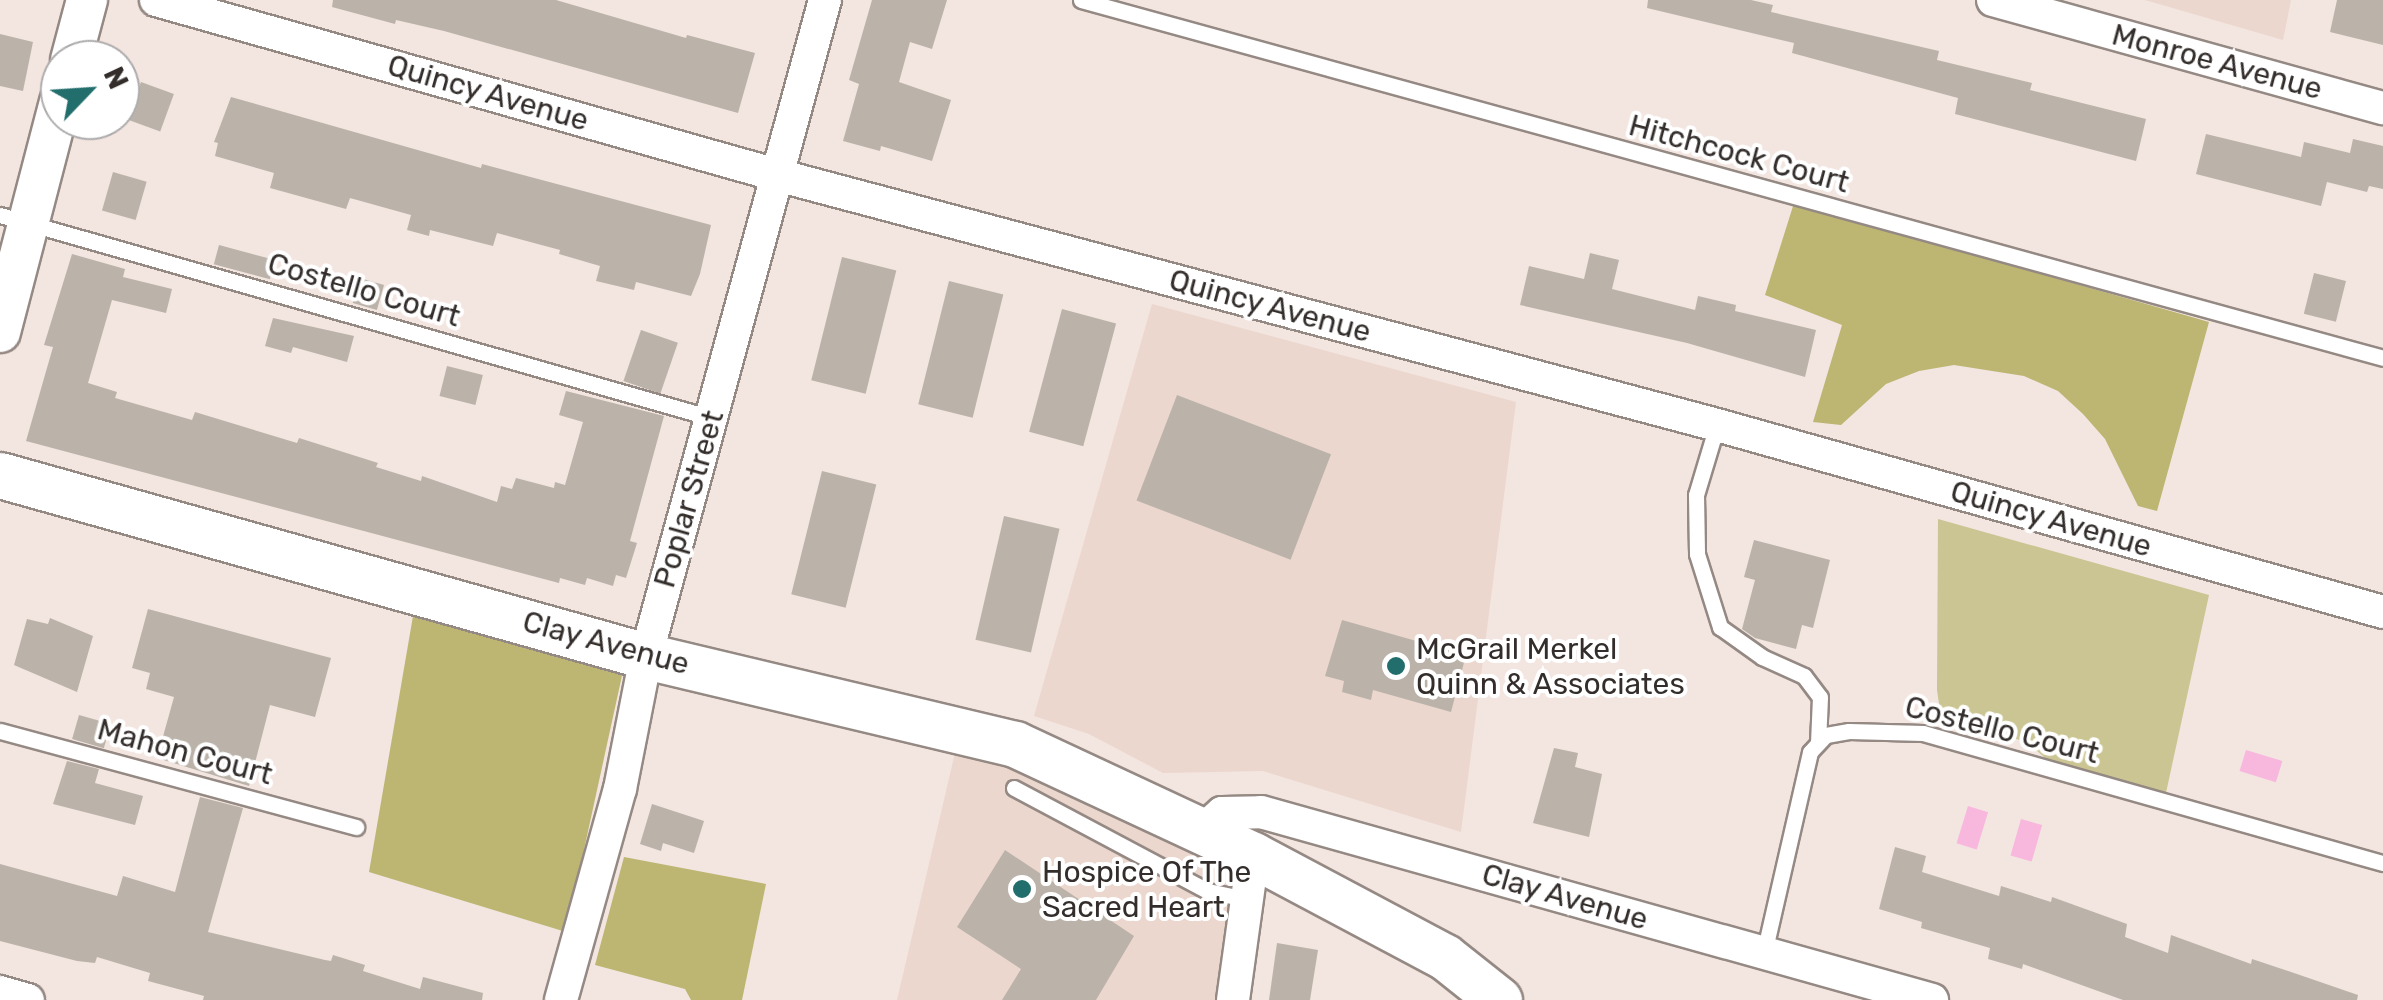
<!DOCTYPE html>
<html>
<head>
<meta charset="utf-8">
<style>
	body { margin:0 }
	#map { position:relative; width:2383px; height:1000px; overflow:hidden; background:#f3e5e0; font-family:Rubik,sans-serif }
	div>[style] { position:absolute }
	.built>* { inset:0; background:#ebd7ce }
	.green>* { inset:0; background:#cac592 }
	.forest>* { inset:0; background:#bcb672 }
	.water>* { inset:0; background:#f8b7dd; transform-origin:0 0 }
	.building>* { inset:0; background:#bbb3a9; transform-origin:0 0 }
	.roads { filter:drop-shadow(2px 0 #958984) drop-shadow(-2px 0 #958984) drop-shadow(0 2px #958984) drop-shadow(0 -2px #958984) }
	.service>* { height:15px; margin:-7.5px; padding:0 7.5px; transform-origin:7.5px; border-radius:7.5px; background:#fff }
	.minor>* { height:32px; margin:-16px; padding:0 16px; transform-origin:16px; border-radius:16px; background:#fff }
	.tertiary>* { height:40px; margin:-20px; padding:0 20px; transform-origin:20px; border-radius:20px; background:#fff }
	.secondary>* { height:45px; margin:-22.5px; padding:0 22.5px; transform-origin:22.5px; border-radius:22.5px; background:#fff }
	.dots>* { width:28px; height:28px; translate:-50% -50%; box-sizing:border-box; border:5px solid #fff; border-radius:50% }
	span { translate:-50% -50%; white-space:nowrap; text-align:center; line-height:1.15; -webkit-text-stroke:8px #fff; paint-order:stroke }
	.street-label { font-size:30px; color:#332e2c }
	.poi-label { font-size:30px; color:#332e2c }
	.left { translate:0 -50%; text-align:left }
	.north { position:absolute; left:40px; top:40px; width:100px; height:100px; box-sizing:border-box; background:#fff; border:2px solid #adabab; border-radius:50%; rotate:65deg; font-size:28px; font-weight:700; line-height:40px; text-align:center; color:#332e2c }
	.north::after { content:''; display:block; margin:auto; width:35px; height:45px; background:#226e6d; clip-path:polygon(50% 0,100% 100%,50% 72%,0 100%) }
</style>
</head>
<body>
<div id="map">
	<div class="built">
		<i style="clip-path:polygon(2145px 0,2291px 0,2283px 40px)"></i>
		<i style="clip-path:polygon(1152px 304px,1516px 402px,1461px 832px,1263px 771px,1163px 773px,1089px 734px,1034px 716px)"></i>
		<i style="clip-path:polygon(955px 753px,1042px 775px,1238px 877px,1222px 1000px,897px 1000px)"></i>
	</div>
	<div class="green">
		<i style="clip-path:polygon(1938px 519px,2209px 595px,2164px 802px,2052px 764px,2027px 742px,1941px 718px,1937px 690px)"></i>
	</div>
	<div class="forest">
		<i style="clip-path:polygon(1794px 203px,2209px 322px,2157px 511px,2138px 506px,2105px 439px,2083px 414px,2058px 391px,2024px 376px,1954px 365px,1919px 371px,1886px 384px,1841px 425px,1813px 422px,1842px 325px,1765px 295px)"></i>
		<i style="clip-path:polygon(413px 616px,623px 671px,566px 932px,369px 872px)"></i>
		<i style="clip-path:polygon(624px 857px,766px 884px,742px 1000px,691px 1000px,685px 989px,595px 965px)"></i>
	</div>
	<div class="water">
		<i style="left:2246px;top:750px;width:38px;height:22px;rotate:17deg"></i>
		<i style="left:1968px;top:806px;width:21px;height:39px;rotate:17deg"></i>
		<i style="left:2021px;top:819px;width:22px;height:38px;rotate:16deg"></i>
	</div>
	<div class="building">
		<i style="clip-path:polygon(333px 0,556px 0,686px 38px,687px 35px,755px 53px,738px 113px,444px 31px,396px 20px,395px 24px,332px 7px)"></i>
		<i style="clip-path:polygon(872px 0,947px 0,932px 49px,910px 42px,899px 82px,951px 100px,932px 161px,881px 146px,880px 151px,843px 141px,859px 84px,849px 80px)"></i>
		<i style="clip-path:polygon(1648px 0,1751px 0,1773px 5px,1771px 12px,1939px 51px,1937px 60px,2032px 83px,2030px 90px,2146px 119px,2136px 161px,1955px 114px,1958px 98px,1792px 53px,1794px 43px,1647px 8px)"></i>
		<i style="clip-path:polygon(2337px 0,2383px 0,2383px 45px,2330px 32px)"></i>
		<i style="clip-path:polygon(0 34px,33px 42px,23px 91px,0 86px)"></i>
		<i style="left:141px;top:82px;width:35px;height:40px;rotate:20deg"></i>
		<i style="clip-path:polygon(231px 97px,481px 168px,482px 164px,711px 225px,700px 274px,691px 296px,636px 282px,634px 290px,596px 281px,600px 266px,559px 254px,560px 250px,497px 233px,493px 246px,430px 230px,429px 236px,407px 230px,411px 215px,350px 198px,346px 209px,270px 188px,274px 173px,215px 156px,218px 143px,214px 142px)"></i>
		<i style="clip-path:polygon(2206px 134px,2301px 157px,2304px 142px,2350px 153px,2353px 139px,2383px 146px,2383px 189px,2369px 186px,2367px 192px,2327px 182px,2321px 206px,2196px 174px)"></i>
		<i style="left:113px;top:172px;width:35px;height:40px;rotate:16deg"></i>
		<i style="left:219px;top:245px;width:58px;height:20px;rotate:15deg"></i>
		<i style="clip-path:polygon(1590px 253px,1619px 260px,1612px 289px,1695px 310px,1698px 296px,1736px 305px,1735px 311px,1816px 330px,1805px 377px,1687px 343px,1520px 305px,1529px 266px,1584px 279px)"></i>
		<i style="clip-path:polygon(72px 254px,125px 269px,123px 277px,172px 289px,166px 313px,112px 300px,88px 383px,117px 392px,115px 398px,192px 420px,195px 412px,297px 443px,299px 438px,378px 463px,376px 467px,421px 481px,422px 476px,497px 502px,501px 486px,512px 489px,516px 478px,554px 488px,555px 482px,565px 485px,583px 422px,559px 415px,566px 391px,664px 416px,630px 541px,637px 543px,626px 578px,616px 575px,613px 586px,587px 578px,585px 585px,560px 578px,559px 583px,26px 441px,53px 347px,44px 345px)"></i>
		<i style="left:842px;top:257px;width:56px;height:127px;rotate:14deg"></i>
		<i style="left:2314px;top:273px;width:33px;height:42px;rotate:14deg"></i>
		<i style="left:360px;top:278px;width:25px;height:26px;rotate:16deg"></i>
		<i style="left:949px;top:281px;width:56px;height:127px;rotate:14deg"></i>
		<i style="left:1062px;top:309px;width:56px;height:127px;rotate:15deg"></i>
		<i style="clip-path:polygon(273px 318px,354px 336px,347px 362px,293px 347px,291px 353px,265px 346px)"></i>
		<i style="left:641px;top:330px;width:39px;height:54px;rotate:19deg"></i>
		<i style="left:447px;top:366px;width:37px;height:31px;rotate:14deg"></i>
		<i style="left:1177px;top:395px;width:165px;height:113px;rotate:21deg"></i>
		<i style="left:822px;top:471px;width:56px;height:127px;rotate:14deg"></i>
		<i style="left:1004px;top:516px;width:57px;height:127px;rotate:13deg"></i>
		<i style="clip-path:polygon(1754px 540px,1830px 560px,1813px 628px,1802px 625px,1796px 649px,1755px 638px,1742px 629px,1755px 580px,1744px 577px)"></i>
		<i style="clip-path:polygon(148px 609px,331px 658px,315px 717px,270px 705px,249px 786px,157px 758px,174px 697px,146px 689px,150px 673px,132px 668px)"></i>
		<i style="clip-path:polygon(50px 618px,93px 636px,77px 692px,14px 665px,27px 619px,48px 624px)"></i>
		<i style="clip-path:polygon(1342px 620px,1466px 655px,1451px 712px,1373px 690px,1371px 700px,1342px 692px,1344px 681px,1325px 676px)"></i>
		<i style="left:79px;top:715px;width:33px;height:25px;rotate:16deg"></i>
		<i style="clip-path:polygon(1554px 748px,1578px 753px,1575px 767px,1602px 774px,1589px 837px,1533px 823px)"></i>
		<i style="clip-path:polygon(67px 761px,99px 769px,95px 783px,143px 796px,135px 825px,53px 804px)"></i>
		<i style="clip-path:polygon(200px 797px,243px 808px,208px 932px,325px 960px,331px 961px,333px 955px,365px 965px,363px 971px,420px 989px,423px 977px,483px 993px,482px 1000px,203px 1000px,204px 996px,148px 981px,150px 973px,97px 957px,95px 963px,77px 961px,0 941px,0 864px,117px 896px,123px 876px,175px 892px)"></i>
		<i style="clip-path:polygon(652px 804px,704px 821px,694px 853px,663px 843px,661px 851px,640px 844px)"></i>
		<i style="clip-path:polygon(1895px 847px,1926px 856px,1922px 872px,1999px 896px,2001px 886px,2051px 902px,2052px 897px,2127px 924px,2125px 937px,2168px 953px,2171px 935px,2251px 964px,2252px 959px,2285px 970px,2358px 995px,2357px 1000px,2123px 1000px,2023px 964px,2022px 969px,1988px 959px,1990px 948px,1921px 928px,1922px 922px,1879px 909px)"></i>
		<i style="clip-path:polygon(1005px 850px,1134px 936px,1096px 1000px,1002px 1000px,1021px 969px,957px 927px)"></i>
		<i style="clip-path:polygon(1277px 943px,1318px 950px,1310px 1000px,1269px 1000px)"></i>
	</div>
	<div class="roads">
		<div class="service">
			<i style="left:1081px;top:0;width:1350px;rotate:15.37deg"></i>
			<i style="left:0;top:215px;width:740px;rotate:15.91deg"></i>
			<i style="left:1717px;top:425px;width:73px;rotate:106.7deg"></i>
			<i style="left:1696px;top:495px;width:59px;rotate:89deg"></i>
			<i style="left:1697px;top:554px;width:77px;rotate:72.5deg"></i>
			<i style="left:1720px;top:627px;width:52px;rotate:35.5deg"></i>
			<i style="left:1762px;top:657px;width:46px;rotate:24.3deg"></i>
			<i style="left:1804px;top:676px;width:26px;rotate:53deg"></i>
			<i style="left:1820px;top:697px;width:46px;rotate:92.5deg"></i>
			<i style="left:0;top:731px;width:369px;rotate:15.1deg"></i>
			<i style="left:1014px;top:788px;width:220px;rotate:28deg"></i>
			<i style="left:1208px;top:891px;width:39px;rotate:12deg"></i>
			<i style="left:1764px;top:953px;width:206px;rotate:-77.1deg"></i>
			<i style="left:1810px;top:752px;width:23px;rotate:-47deg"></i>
			<i style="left:1826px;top:735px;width:23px;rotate:-10deg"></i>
			<i style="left:1849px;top:731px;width:74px;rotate:1.5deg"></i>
			<i style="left:1923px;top:733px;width:478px;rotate:15.8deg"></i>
		</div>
		<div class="minor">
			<i style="left:156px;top:0;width:645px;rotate:15.74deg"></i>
			<i style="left:777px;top:175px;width:973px;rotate:14.89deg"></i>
			<i style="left:1717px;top:425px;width:692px;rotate:15.68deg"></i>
			<i style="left:1993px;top:0;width:405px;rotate:15.5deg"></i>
			<i style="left:1202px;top:831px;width:27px;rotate:-42deg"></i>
			<i style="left:1222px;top:813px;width:39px;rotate:-1deg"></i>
			<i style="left:1261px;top:812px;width:697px;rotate:15.65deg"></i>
			<i style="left:0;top:992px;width:29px;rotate:16deg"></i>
			<i style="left:561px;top:1000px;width:219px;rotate:-74.4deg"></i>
			<i style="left:620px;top:789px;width:136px;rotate:-78.9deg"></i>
			<i style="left:646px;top:656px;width:680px;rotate:-74.74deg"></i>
			<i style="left:1233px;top:1000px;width:146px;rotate:-82.1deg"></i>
		</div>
		<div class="tertiary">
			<i style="left:71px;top:60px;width:62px;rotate:-75.1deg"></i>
			<i style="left:0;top:332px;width:238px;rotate:-75.4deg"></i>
		</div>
		<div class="secondary">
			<i style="left:0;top:475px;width:671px;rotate:15.65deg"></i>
			<i style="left:646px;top:656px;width:379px;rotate:13.4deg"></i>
			<i style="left:1015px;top:744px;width:263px;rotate:25deg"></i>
			<i style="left:1253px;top:855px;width:217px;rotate:28deg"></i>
			<i style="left:1445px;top:957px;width:69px;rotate:38.5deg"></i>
		</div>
	</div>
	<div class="dots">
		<i style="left:1396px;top:666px;background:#226e6d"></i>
		<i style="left:1022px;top:889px;background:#226e6d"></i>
	</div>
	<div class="street-label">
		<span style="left:2217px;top:62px;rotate:15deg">Monroe Avenue</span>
		<span style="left:488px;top:93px;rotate:16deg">Quincy Avenue</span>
		<span style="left:1739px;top:154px;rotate:15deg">Hitchcock Court</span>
		<span style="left:364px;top:290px;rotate:16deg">Costello Court</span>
		<span style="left:1270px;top:306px;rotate:15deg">Quincy Avenue</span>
		<span style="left:689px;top:499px;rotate:-74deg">Poplar Street</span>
		<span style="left:2051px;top:519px;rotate:16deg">Quincy Avenue</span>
		<span style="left:606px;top:643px;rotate:15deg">Clay Avenue</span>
		<span style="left:2002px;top:730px;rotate:14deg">Costello Court</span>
		<span style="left:185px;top:752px;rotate:15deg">Mahon Court</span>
		<span style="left:1565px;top:897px;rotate:16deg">Clay Avenue</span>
	</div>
	<div class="poi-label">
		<span class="left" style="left:1416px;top:666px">McGrail Merkel<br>Quinn &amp; Associates</span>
		<span class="left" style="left:1042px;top:889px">Hospice Of The<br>Sacred Heart</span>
	</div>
	<div class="north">N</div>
</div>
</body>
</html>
